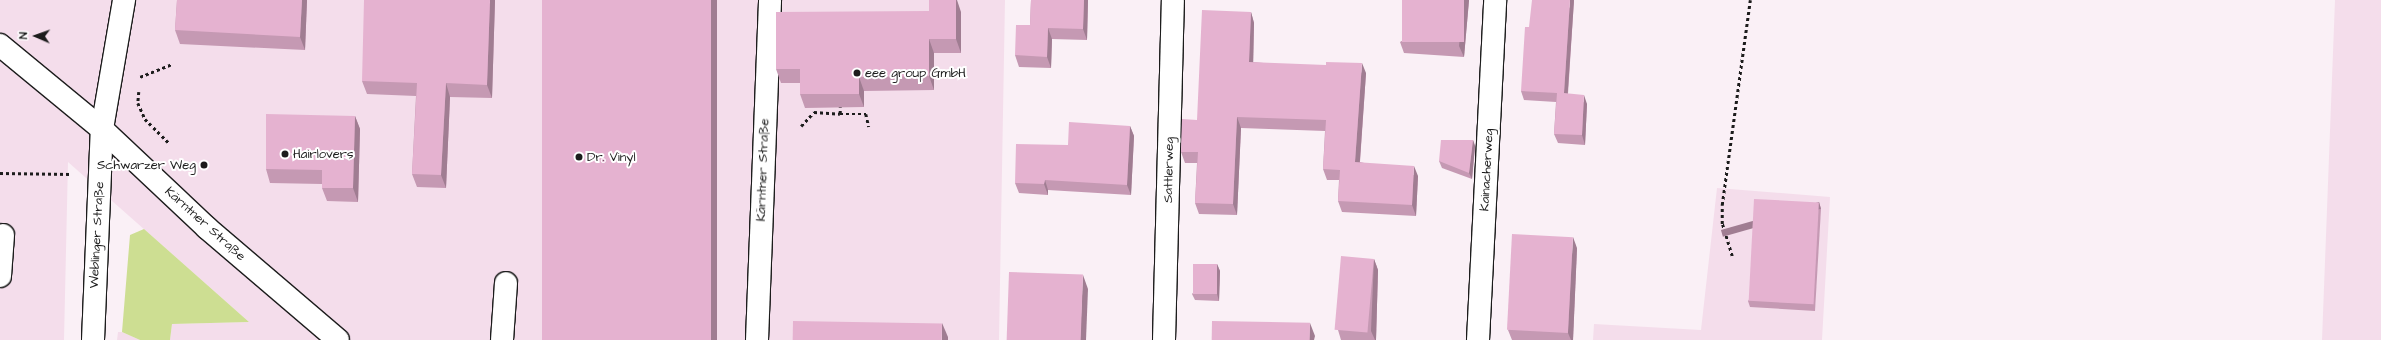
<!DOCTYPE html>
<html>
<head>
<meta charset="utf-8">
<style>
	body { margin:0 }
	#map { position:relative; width:2381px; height:340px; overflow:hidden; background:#faf0f6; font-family:"Architects Daughter",sans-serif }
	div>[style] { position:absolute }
	.built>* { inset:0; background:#f4ddeb }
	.green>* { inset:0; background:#cdde92 }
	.path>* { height:2.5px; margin-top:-1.25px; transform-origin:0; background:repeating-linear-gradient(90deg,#1c1c1c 0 3px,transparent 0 6px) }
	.roads { filter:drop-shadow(1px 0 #1c1c1c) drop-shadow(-1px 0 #1c1c1c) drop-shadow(0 1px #1c1c1c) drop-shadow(0 -1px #1c1c1c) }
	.minor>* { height:22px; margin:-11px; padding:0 11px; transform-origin:11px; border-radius:11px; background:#fff }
	.major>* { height:22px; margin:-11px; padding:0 11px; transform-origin:11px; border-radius:11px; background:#fff }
	.wall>* { inset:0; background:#c599b3 }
	.shaded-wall>* { inset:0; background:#a07d92; transform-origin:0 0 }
	.building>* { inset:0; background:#e5b2d0; transform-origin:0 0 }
	.dots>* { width:11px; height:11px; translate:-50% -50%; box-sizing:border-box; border:2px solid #fff; border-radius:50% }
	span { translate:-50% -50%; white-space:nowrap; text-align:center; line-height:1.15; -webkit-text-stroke:4px #fff; paint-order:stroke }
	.poi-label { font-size:13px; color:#1c1c1c }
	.left { translate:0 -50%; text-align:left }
	.right { translate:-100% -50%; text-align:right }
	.street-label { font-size:13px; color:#1c1c1c }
	.north { position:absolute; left:16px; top:16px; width:40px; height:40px; -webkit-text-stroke:3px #fff; paint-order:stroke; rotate:272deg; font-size:11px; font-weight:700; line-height:16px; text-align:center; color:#1c1c1c }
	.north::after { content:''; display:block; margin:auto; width:14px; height:18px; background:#1c1c1c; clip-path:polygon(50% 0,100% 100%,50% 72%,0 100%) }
</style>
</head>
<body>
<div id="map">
	<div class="built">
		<i style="clip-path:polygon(0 0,1005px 0,999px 340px,170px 340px,172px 324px,249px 322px,68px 162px,64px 340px,0 340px)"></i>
		<i style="clip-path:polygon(2335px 0,2381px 0,2381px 340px,2322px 340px)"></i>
		<i style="clip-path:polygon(1717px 188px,1830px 197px,1822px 340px,1593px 340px,1594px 324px,1701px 330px)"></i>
		<i style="clip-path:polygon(118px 332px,122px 332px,140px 340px,117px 340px)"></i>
	</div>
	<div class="green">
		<i style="clip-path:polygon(144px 229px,249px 322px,172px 324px,170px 340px,140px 340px,122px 332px,130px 235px)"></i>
	</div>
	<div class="path">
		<i style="left:140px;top:77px;width:35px;rotate:-22deg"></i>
		<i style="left:139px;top:92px;width:11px;rotate:95deg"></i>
		<i style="left:138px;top:103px;width:17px;rotate:66deg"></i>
		<i style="left:145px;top:119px;width:35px;rotate:45deg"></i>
		<i style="left:840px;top:114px;width:26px"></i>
		<i style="left:866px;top:114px;width:13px;rotate:77deg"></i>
		<i style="left:801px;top:126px;width:19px;rotate:-47deg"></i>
		<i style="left:814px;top:112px;width:26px;rotate:4deg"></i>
		<i style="left:840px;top:114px;width:7px;rotate:-90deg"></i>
		<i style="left:0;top:173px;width:71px;rotate:0.8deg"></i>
		<i style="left:1732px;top:256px;width:34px;rotate:-107deg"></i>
		<i style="left:1722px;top:224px;width:19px;rotate:-90deg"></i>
		<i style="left:1722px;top:205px;width:207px;rotate:-82.2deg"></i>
	</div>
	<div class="roads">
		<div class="minor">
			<i style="left:0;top:276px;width:41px;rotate:-85.8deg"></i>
			<i style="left:93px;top:340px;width:211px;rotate:-87.6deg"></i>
			<i style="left:102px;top:129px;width:131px;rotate:-80.3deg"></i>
			<i style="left:502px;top:340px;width:57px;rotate:-86deg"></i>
			<i style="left:757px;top:340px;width:340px;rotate:-87.8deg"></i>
			<i style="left:1164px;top:340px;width:340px;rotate:-88.5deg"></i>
			<i style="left:1478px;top:340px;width:340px;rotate:-87.1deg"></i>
		</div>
		<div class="major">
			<i style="left:0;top:45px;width:132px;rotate:39.5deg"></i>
			<i style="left:102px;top:129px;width:144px;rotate:43.3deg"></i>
			<i style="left:207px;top:228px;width:172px;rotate:40.5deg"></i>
		</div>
	</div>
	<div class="wall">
		<i style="clip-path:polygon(177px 0,307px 0,305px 50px,180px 44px,175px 30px)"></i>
		<i style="clip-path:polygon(495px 0,492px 98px,450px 97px,446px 188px,417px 187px,412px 174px,416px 96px,367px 94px,362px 81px)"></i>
		<i style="clip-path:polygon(1031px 0,1088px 0,1087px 40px,1052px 39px,1051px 68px,1019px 67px,1015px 55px,1030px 25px)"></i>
		<i style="clip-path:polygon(1469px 0,1464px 57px,1404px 53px,1400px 42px)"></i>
		<i style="clip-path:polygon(1574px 0,1568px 94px,1587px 104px,1585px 145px,1558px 143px,1554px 134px,1556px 102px,1524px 100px,1521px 91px)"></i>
		<i style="clip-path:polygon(961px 12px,961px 53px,934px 53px,934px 90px,864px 91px,864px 107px,805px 108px,800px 94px,800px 83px,781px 83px,776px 69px)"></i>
		<i style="clip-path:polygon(1251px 12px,1254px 23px,1253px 62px,1366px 73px,1360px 162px,1418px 176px,1416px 216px,1342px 212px,1338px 201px,1339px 180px,1327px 180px,1323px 169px,1325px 131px,1241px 128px,1237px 215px,1199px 214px,1195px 203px,1197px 163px,1185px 163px,1181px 152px)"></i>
		<i style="clip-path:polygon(355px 116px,360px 129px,358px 202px,327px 201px,322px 188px,322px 184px,270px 183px,266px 169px)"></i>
		<i style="clip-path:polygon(1130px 126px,1134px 136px,1131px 195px,1048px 190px,1048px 195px,1019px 193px,1015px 183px,1068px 145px)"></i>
		<i style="clip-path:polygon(1473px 140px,1475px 146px,1472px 179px,1442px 168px,1439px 161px)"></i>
		<i style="clip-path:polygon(1819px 202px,1821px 209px,1815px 311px,1750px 307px,1748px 301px)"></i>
		<i style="clip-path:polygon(1577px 248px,1573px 340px,1512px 340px,1508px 330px)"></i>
		<i style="clip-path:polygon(1374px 259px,1378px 270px,1376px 340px,1341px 340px,1338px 330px)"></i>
		<i style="clip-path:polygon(1217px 264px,1220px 271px,1219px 301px,1195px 300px,1192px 294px)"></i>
	</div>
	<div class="shaded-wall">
		<i style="clip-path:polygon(302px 0,307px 0,305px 50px,300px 37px)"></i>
		<i style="clip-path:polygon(490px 0,495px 0,492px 98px,487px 85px)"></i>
		<i style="left:711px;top:0;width:6px;height:340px"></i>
		<i style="clip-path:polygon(956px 0,957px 0,961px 12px,961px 53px,956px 39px)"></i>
		<i style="clip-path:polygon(1084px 0,1088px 0,1087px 40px,1083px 29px)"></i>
		<i style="clip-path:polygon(1464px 0,1469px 0,1464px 57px,1459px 46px)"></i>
		<i style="clip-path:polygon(1570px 0,1574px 0,1567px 103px,1564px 93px)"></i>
		<i style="clip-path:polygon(1251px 12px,1254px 23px,1253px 72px,1249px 62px)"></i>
		<i style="clip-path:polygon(1048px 28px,1052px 39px,1051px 68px,1047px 57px)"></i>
		<i style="clip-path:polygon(929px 39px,934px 53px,934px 90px,929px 76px)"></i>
		<i style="clip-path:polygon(1362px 63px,1366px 73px,1359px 173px,1355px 162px)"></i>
		<i style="clip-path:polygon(859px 77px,864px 91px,864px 107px,859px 94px)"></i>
		<i style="clip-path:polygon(446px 83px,450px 97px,446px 188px,441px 175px)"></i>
		<i style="clip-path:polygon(1584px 95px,1587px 104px,1585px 145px,1582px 135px)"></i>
		<i style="clip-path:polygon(355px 116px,360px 129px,358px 202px,353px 188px)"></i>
		<i style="clip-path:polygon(1237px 117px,1241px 128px,1237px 215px,1233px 204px)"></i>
		<i style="clip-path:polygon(1130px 126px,1134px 136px,1131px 195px,1127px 185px)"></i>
		<i style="clip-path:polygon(1473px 140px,1475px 146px,1472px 179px,1469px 173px)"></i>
		<i style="clip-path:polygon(1414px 166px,1418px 176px,1416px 216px,1412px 205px)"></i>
		<i style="clip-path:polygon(1045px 180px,1048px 190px,1048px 195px,1044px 184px)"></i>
		<i style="left:1819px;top:202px;width:7px;height:102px;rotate:74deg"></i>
		<i style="clip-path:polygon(1573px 237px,1577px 248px,1573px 340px,1571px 340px,1568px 333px)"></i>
		<i style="clip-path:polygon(1374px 259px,1378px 270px,1376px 340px,1375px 340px,1371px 331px)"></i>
		<i style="clip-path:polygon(1217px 264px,1220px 271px,1219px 301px,1217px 294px)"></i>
		<i style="clip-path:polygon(1083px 275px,1088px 289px,1086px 340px,1080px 340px)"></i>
		<i style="clip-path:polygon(942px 323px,948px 337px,948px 340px,942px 340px)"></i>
		<i style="clip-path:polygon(1310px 323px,1315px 336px,1314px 340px,1309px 340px)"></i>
	</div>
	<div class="building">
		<i style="clip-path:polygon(177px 0,302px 0,300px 37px,175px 30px)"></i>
		<i style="clip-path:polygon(364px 0,490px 0,487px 85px,446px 83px,441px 175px,412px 174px,417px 83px,362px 81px)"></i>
		<i style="left:542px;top:0;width:169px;height:340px"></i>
		<i style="clip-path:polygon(929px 0,956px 0,956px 39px,929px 39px,929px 76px,859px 77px,859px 94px,800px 94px,800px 69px,776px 69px,776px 12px,929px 11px)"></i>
		<i style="clip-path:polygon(1031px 0,1084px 0,1083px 29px,1048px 28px,1047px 57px,1015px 55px,1016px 25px,1030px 25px)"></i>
		<i style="left:1402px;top:0;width:62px;height:42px"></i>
		<i style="clip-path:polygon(1532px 0,1570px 0,1564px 93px,1584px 95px,1582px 135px,1554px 134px,1557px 93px,1521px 91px,1525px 27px,1529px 27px)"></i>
		<i style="clip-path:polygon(1202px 10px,1251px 12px,1249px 62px,1326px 65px,1326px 62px,1362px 63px,1355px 162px,1414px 166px,1412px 205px,1338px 201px,1340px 170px,1323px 169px,1326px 120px,1237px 117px,1233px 204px,1195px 203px,1198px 152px,1181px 152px,1182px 119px,1197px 120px)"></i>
		<i style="clip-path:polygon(266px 114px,355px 116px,353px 188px,322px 188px,322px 170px,266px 169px)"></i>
		<i style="clip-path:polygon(1069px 122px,1130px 126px,1127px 185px,1045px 180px,1044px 184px,1015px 183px,1016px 144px,1068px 145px)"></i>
		<i style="clip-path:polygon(1441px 140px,1473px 140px,1469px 173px,1439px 161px)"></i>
		<i style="left:1754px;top:199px;width:65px;height:102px;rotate:3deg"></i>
		<i style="left:1512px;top:234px;width:61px;height:96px;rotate:3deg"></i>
		<i style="left:1341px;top:256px;width:33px;height:74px;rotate:5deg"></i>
		<i style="left:1193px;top:264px;width:24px;height:30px"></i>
		<i style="left:1009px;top:272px;width:74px;height:68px;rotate:2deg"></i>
		<i style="left:793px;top:321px;width:149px;height:19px;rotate:1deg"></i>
		<i style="left:1212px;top:321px;width:98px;height:19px;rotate:1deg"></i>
	</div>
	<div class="dots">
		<i style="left:857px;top:73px;background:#1c1c1c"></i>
		<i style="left:285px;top:154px;background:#1c1c1c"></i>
		<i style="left:579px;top:157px;background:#1c1c1c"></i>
		<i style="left:204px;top:165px;background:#1c1c1c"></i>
	</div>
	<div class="poi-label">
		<span class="left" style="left:865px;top:73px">eee group GmbH</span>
		<span class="left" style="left:293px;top:154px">Hairlovers</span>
		<span class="left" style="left:587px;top:157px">Dr. Vinyl</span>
		<span class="right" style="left:196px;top:165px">Schwarzer Weg</span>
	</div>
	<div class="street-label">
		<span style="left:763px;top:170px;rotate:-88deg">Kärntner Straße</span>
		<span style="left:1169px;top:170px;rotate:-89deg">Sattlerweg</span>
		<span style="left:1487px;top:170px;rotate:-87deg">Kainacherweg</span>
		<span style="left:205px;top:224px;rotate:42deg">Kärntner Straße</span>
		<span style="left:97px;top:235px;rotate:-87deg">Weblinger Straße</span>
	</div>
	<div class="north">N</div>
</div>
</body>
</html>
